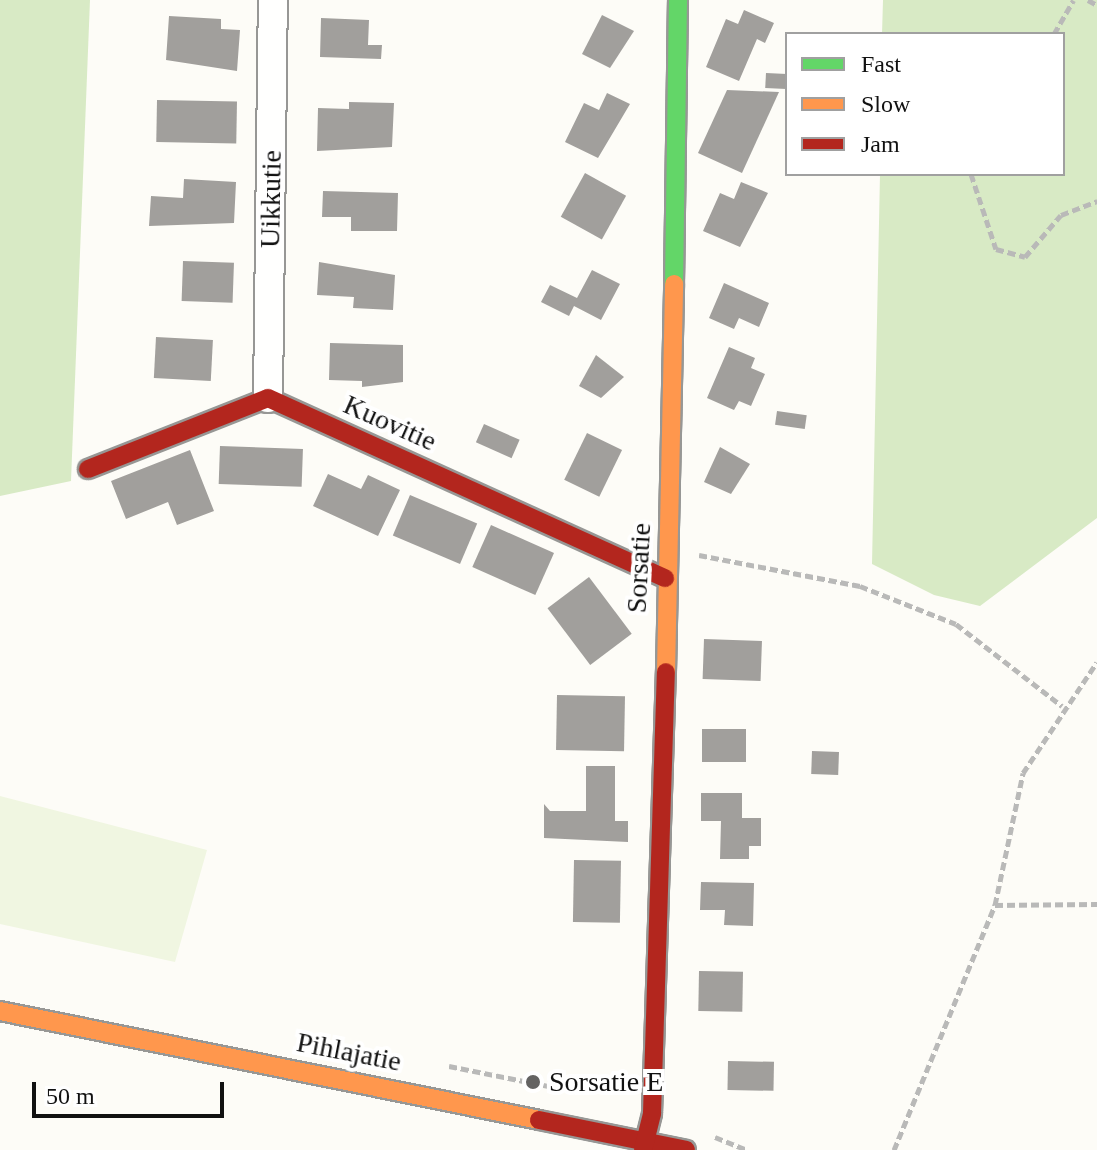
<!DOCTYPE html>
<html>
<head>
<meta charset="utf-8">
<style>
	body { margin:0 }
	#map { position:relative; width:1097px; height:1150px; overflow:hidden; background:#fdfcf7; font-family:Georgia,serif }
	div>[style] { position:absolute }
	.forest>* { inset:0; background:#d8eac5 }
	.pitch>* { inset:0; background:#f0f6e1 }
	.building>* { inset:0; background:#a19f9c; transform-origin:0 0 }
	.path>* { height:5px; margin-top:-2.5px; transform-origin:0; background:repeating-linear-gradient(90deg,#b9b9b8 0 8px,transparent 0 12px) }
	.roads { filter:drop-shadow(2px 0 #979795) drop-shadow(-2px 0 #979795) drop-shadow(0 2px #979795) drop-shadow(0 -2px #979795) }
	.street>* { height:28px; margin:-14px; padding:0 14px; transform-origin:14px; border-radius:14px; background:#fffffe }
	.fast>* { height:18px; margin:-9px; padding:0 9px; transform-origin:9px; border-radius:9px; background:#63d668 }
	.slow>* { height:18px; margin:-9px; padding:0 9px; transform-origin:9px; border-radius:9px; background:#ff974d }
	.jam>* { height:18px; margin:-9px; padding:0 9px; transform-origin:9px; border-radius:9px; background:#b3261e }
	.dots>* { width:22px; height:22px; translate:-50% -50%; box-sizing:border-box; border:4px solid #fff; border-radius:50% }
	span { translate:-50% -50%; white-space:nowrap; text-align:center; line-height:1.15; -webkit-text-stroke:8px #fff; paint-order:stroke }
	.street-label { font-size:28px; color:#111 }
	.poi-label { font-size:28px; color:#111 }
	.left { translate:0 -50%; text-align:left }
	.legend { position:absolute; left:785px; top:32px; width:280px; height:144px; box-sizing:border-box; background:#fff; border:2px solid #a0a0a0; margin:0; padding:10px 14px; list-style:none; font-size:24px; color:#111 }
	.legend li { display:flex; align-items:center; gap:16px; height:40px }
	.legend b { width:40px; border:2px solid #a0a0a0 }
	.scale { position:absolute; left:32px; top:1082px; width:192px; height:36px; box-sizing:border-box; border:4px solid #111; border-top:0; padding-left:10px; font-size:24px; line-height:28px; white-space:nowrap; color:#111; -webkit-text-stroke:6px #fff; paint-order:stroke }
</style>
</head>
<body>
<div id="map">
	<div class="forest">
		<i style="clip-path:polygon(0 0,90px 0,71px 481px,0 496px)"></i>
		<i style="clip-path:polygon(883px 0,1097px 0,1097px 518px,980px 606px,934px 595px,872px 564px,880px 174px,1063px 174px,1063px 34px,882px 34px)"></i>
	</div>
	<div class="pitch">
		<i style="clip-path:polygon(0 796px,207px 850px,175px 962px,0 924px)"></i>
	</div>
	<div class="building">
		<i style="clip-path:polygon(744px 10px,774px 23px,765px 43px,757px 39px,739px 81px,706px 67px,726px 19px,738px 24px)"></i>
		<i style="clip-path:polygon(602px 15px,634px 31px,610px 68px,582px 54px)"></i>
		<i style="clip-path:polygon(169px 16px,221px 19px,221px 29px,240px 30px,237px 71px,166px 60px)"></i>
		<i style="clip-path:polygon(321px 18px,369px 20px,368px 45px,382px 45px,381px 59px,320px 57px)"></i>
		<i style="left:766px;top:73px;width:21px;height:15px;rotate:3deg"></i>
		<i style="clip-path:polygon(727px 90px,779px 92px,742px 173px,698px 153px)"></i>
		<i style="clip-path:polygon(607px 93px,630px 104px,598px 158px,565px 142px,584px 103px,599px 110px)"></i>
		<i style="left:157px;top:100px;width:80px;height:42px;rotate:1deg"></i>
		<i style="clip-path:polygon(349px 102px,394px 103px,392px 147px,317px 151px,318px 108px,349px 109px)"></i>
		<i style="left:585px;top:173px;width:47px;height:50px;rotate:29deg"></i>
		<i style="clip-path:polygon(184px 179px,236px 182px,234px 223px,149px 226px,151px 196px,183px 198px)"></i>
		<i style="clip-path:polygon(741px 182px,768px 193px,740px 247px,703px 231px,720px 193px,734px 199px)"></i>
		<i style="clip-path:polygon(323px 191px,398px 193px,397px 231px,351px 231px,351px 217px,322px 217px)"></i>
		<i style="left:183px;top:261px;width:51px;height:40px;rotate:2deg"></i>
		<i style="clip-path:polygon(319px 262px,395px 275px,393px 310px,353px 308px,354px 297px,317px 295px)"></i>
		<i style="clip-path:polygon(592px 270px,620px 284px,601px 320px,574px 306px,569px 316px,541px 302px,550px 285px,577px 298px)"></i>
		<i style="clip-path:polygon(724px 283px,769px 303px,759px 327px,739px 318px,734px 329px,709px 318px)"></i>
		<i style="left:156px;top:337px;width:57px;height:41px;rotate:3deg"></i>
		<i style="clip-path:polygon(330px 343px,403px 345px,403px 382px,362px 387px,362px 381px,329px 380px)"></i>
		<i style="clip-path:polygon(729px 347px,755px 358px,751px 368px,765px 374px,751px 406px,739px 401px,734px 410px,707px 398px)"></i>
		<i style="clip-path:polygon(596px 355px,624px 377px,601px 398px,579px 386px)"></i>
		<i style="left:777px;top:411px;width:30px;height:14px;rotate:8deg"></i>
		<i style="left:484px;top:424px;width:39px;height:20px;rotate:24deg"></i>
		<i style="left:587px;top:433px;width:39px;height:52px;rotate:26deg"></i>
		<i style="left:220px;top:446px;width:83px;height:38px;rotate:2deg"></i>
		<i style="clip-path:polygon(720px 447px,750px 464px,731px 494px,704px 482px)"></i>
		<i style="clip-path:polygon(190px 450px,214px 511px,177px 525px,168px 502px,126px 519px,111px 481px)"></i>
		<i style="clip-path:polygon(328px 474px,361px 489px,368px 475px,400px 490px,378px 536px,313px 506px)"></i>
		<i style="left:410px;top:495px;width:73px;height:44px;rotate:23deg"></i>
		<i style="left:491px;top:525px;width:69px;height:46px;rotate:24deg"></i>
		<i style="left:589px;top:577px;width:71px;height:52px;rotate:53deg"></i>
		<i style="left:704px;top:639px;width:58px;height:40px;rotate:2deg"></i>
		<i style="left:557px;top:695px;width:68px;height:55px;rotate:1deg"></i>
		<i style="left:702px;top:729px;width:44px;height:33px"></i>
		<i style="left:812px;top:751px;width:27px;height:23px;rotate:2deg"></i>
		<i style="clip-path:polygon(586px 766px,615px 766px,615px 821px,628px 821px,628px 842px,544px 838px,544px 804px,550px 811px,586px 811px)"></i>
		<i style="clip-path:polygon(701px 793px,742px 793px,742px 818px,761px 818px,761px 846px,749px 846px,749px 859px,720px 859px,721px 821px,701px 821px)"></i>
		<i style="left:574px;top:860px;width:47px;height:62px;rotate:1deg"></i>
		<i style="clip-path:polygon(701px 882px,754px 883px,753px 926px,724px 925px,725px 910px,700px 910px)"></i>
		<i style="left:699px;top:971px;width:44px;height:40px;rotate:1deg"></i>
		<i style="left:728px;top:1061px;width:46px;height:29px;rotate:1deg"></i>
	</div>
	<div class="path">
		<i style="left:1088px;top:0;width:10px;rotate:29deg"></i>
		<i style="left:1054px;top:34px;width:39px;rotate:-60deg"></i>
		<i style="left:971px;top:174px;width:79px;rotate:71.6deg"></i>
		<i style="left:996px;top:249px;width:30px;rotate:15deg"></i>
		<i style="left:1025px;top:257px;width:55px;rotate:-49.4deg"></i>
		<i style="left:1061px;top:215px;width:39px;rotate:-21deg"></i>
		<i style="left:699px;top:555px;width:164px;rotate:10.9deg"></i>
		<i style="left:860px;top:586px;width:103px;rotate:21.6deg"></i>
		<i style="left:956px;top:624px;width:134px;rotate:37.7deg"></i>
		<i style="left:995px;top:905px;width:102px;rotate:-0.6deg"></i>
		<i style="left:449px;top:1066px;width:121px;rotate:11.4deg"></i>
		<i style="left:715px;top:1137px;width:35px;rotate:22deg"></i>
		<i style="left:894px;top:1150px;width:265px;rotate:-67.6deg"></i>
		<i style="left:995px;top:905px;width:135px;rotate:-78deg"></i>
		<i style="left:1023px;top:773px;width:133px;rotate:-56.3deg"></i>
	</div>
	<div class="roads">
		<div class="street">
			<i style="left:268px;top:398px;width:398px;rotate:-89.3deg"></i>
		</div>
		<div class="fast">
			<i style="left:674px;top:284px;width:284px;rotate:-89.2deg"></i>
		</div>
		<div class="slow">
			<i style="left:666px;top:672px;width:388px;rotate:-88.8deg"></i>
			<i style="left:0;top:1011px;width:550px;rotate:11.43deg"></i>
		</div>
		<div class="jam">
			<i style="left:88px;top:469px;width:193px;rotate:-21.5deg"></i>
			<i style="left:268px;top:398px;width:436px;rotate:24.4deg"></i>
			<i style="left:539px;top:1120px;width:150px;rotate:11.5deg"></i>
			<i style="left:643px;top:1150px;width:38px;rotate:-76deg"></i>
			<i style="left:652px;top:1113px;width:441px;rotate:-88.2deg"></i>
		</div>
	</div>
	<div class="dots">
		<i style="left:533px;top:1082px;background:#646362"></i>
	</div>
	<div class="street-label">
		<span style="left:271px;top:199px;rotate:-89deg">Uikkutie</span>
		<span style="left:390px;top:423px;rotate:24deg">Kuovitie</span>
		<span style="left:639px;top:568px;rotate:-87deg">Sorsatie</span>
		<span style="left:349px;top:1052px;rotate:11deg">Pihlajatie</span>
	</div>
	<div class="poi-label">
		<span class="left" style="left:549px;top:1082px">Sorsatie E</span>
	</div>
	<ul class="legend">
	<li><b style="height:10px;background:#63d668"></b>Fast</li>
	<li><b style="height:10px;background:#ff974d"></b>Slow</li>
	<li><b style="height:10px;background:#b3261e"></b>Jam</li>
	</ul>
	<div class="scale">50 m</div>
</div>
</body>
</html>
